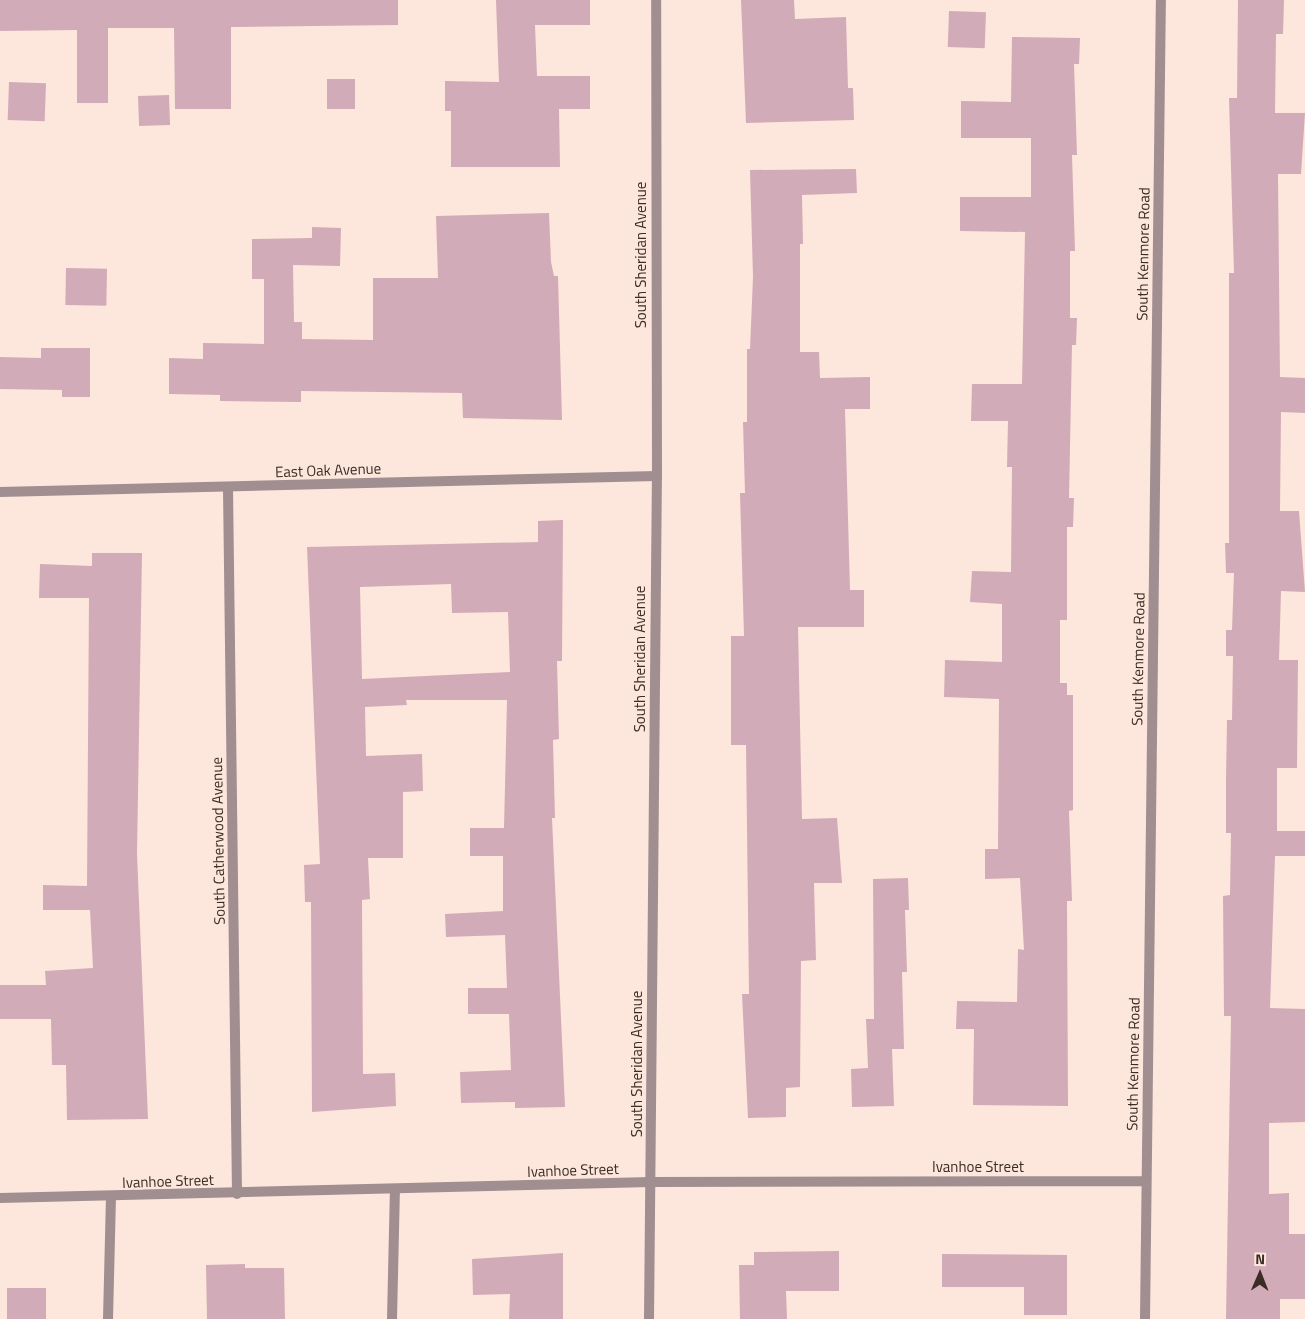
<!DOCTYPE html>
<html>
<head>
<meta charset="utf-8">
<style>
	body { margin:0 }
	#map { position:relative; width:1305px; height:1319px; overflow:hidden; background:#fde6db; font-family:"Titillium Web",sans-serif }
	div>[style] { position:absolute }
	.building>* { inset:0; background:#d2abb8; transform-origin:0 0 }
	.lane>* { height:10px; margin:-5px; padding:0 5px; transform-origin:5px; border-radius:5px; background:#a08e90 }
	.street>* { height:10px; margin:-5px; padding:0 5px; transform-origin:5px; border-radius:5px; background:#a08e90 }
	span { translate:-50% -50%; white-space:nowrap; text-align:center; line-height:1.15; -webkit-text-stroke:4px #fde6db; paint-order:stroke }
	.street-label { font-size:15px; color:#3b2d26 }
	.north { position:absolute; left:1235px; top:1249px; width:50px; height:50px; -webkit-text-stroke:4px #fde6db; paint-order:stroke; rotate:1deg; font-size:14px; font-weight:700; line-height:20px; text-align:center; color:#3b2d26 }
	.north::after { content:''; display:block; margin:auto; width:18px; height:22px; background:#3b2d26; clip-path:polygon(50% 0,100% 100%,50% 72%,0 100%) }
</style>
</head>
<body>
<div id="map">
	<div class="building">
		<i style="clip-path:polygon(0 0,398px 0,398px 25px,231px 27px,231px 109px,175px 109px,174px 28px,108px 28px,108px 103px,77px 103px,77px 30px,0 31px)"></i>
		<i style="clip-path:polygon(496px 0,590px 0,590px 25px,535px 25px,537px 76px,590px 76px,590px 109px,559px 109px,560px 167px,451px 167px,451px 111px,445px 111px,445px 81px,499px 82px)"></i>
		<i style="clip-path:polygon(741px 0,794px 0,795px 19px,846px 17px,848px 88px,853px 88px,854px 120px,746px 123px)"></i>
		<i style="clip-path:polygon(1238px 0,1284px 0,1283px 34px,1276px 34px,1275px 113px,1305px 113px,1301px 174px,1278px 174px,1280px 377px,1305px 378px,1305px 413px,1281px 412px,1280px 511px,1299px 511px,1305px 592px,1281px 591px,1279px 660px,1298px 660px,1297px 768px,1277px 768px,1277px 831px,1305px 831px,1305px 856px,1275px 856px,1270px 1008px,1305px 1009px,1305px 1122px,1269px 1123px,1269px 1194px,1289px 1193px,1289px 1234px,1305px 1234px,1305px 1299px,1280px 1299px,1280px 1319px,1226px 1319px,1231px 1016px,1224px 1016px,1223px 896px,1230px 895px,1231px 833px,1226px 833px,1226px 779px,1227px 720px,1232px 720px,1233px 656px,1226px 656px,1226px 630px,1232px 630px,1234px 573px,1226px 573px,1225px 543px,1229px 543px,1229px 273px,1234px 273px,1229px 98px,1237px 98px)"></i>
		<i style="left:949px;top:11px;width:37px;height:36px;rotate:2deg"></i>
		<i style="clip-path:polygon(1012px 37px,1080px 38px,1079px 64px,1074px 64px,1077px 155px,1072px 155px,1075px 251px,1070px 251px,1070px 318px,1077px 318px,1076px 345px,1072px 345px,1069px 498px,1074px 498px,1073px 527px,1067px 527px,1067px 620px,1060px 620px,1060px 683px,1067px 683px,1067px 695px,1073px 695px,1073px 810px,1069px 811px,1072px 901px,1067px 901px,1068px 1106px,973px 1105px,974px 1029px,956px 1029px,957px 1001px,1017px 1002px,1018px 949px,1024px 950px,1020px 878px,985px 879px,985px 849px,998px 849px,999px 699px,944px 697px,945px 660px,1002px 662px,1002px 604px,970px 602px,972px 571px,1011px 572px,1012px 467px,1007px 467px,1008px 421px,971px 421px,972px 384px,1022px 384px,1025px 232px,960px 231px,960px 197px,1031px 197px,1031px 138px,961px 138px,961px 101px,1011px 102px)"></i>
		<i style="left:327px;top:79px;width:28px;height:30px"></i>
		<i style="left:9px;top:82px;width:37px;height:38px;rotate:2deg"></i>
		<i style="left:169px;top:95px;width:30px;height:31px;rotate:88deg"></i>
		<i style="clip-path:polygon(856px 169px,857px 193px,802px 195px,803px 244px,800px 244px,800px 352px,819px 352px,820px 378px,870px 377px,870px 409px,845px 409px,850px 590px,864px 590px,864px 627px,798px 627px,802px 819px,837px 818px,842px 883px,814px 883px,816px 960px,801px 961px,800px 1087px,786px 1088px,786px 1117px,748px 1118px,742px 994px,749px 994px,746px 745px,731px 745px,731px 636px,744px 636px,740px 493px,745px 493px,743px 422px,747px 422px,747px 349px,750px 349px,753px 277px,750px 170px)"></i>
		<i style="clip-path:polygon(549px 213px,551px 262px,554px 276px,558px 276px,562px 420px,463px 418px,462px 393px,301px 391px,301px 402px,220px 401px,220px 395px,169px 394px,169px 358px,203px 359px,203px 343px,264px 344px,264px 279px,252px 279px,252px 239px,312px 238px,312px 227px,341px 228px,340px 266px,293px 265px,294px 322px,302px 322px,302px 339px,373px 340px,373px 278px,438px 278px,436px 216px)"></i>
		<i style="left:66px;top:268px;width:41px;height:37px;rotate:1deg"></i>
		<i style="clip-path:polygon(41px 348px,90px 348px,90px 397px,62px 397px,62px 390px,0 389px,0 357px,41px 358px)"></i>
		<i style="clip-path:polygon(evenodd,563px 520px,562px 661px,557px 661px,559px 739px,553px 740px,555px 818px,552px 818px,565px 1107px,515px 1108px,515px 1102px,461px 1103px,460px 1072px,511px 1070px,509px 1014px,468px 1014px,468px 988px,507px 988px,505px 935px,446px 937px,445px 914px,503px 911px,503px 856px,470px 856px,470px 828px,504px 828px,507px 700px,406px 700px,407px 705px,365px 707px,366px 756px,422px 754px,423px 791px,403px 792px,403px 858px,368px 858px,370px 899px,362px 900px,363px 1074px,395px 1073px,396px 1106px,312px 1112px,311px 902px,305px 902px,304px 865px,320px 864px,307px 547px,538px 542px,538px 521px,563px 520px,451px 584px,452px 613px,508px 612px,510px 672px,362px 679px,360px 587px,451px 584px)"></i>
		<i style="clip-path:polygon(92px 553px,142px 553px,137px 854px,148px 1119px,67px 1120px,66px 1065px,52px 1065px,51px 1019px,0 1019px,0 985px,46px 985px,45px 971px,93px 968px,90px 910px,43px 910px,43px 885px,87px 886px,89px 598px,39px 598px,40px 564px,92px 566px)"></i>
		<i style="clip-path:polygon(908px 878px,909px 910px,905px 910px,907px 972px,902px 972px,904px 1049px,892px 1049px,894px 1106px,852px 1107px,851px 1069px,868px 1068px,866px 1019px,874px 1019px,873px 879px)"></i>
		<i style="clip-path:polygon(839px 1251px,839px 1291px,786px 1291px,787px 1319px,740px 1319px,739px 1265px,754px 1265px,754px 1252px)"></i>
		<i style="clip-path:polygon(563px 1253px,563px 1319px,509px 1319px,510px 1294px,473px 1295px,472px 1259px)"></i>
		<i style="clip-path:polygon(942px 1254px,1067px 1255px,1067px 1315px,1024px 1315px,1024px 1287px,942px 1287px)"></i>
		<i style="clip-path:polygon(245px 1264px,245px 1268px,284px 1268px,285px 1319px,207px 1319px,206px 1265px)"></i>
		<i style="left:46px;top:1288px;width:31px;height:39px;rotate:90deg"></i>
	</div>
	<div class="lane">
		<i style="left:392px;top:1319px;width:129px;rotate:-88.7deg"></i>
	</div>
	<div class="street">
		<i style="left:228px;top:488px;width:706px;rotate:89.27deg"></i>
		<i style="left:0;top:492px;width:657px;rotate:-1.4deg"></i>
		<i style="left:0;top:1198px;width:651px;rotate:-1.41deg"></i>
		<i style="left:651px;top:1182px;width:495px;rotate:-0.1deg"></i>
		<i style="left:108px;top:1319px;width:121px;rotate:-88.6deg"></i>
		<i style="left:649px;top:1319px;width:843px;rotate:-89.46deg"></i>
		<i style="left:657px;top:476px;width:476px;rotate:-90.1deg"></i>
		<i style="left:1145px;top:1319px;width:1319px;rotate:-89.31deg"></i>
	</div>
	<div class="street-label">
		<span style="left:1143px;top:254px;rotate:-89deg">South Kenmore Road</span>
		<span style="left:641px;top:255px;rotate:-90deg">South Sheridan Avenue</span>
		<span style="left:328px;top:470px;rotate:-2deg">East Oak Avenue</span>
		<span style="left:640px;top:659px;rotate:-90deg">South Sheridan Avenue</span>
		<span style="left:1138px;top:659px;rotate:-89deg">South Kenmore Road</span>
		<span style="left:218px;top:841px;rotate:-91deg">South Catherwood Avenue</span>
		<span style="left:637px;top:1064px;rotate:-90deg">South Sheridan Avenue</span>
		<span style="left:1133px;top:1064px;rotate:-89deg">South Kenmore Road</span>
		<span style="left:978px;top:1167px">Ivanhoe Street</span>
		<span style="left:573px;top:1170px;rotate:-2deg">Ivanhoe Street</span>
		<span style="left:168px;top:1181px;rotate:-2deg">Ivanhoe Street</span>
	</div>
	<div class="north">N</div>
</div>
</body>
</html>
